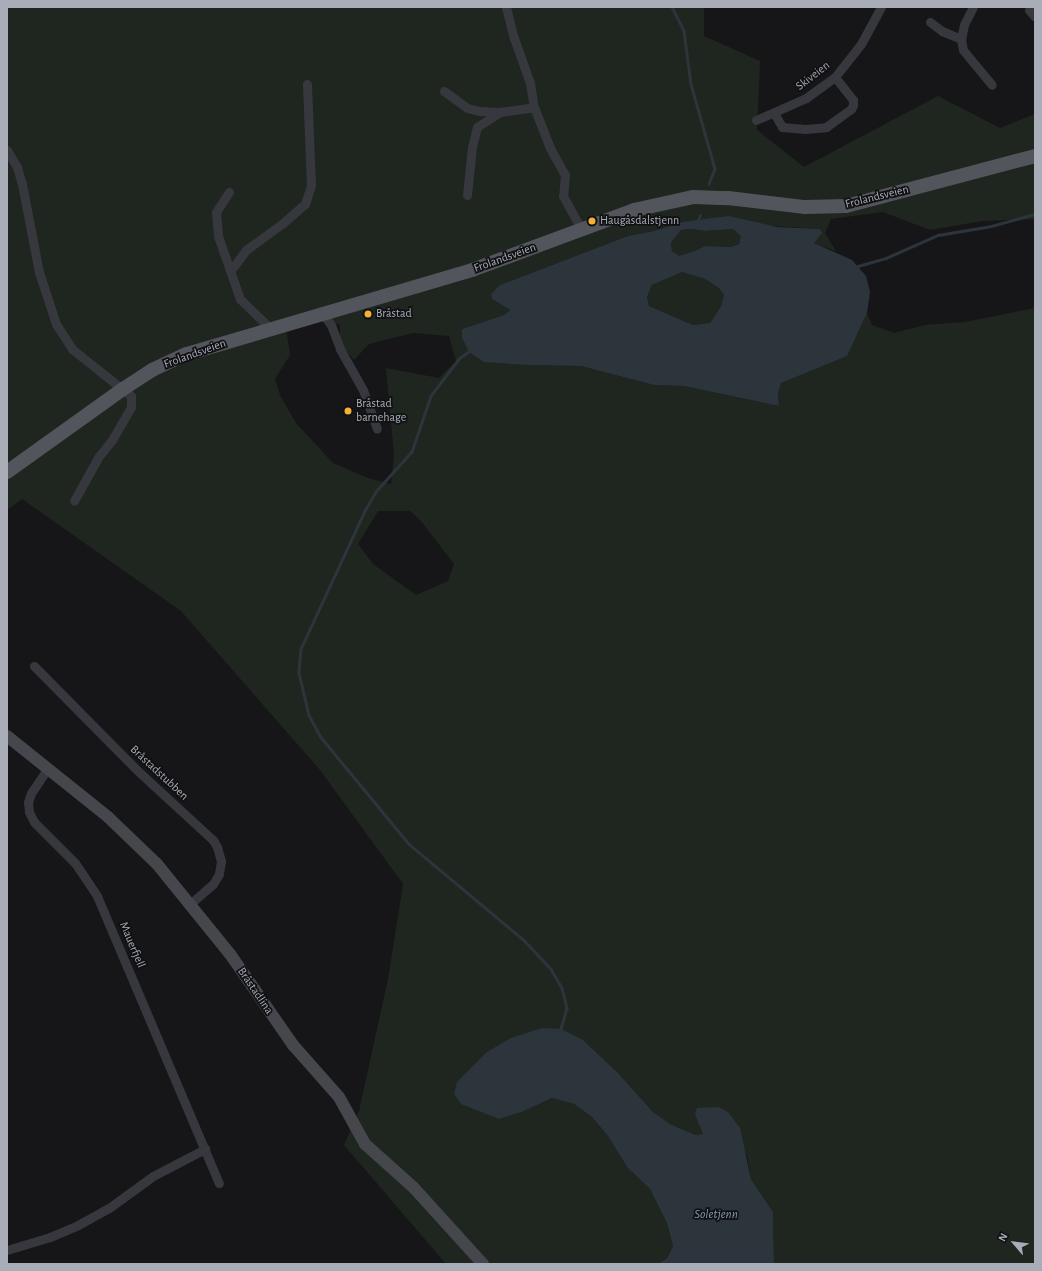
<!DOCTYPE html>
<html>
<head>
<meta charset="utf-8">
<style>
	body { margin:0 }
	#map { position:relative; width:1042px; height:1271px; overflow:hidden; background:#161618; font-family:"Alegreya Sans",sans-serif }
	div>[style] { position:absolute }
	.green>* { inset:0; background:#1e261f }
	.water>* { inset:0; background:#2c353c }
	.stream>* { height:2.5px; margin:-1.25px; padding:0 1.25px; transform-origin:1.25px; border-radius:1.25px; background:#2c353c }
	.minor>* { height:9px; margin:-4.5px; padding:0 4.5px; transform-origin:4.5px; border-radius:4.5px; background:#37383d }
	.secondary>* { height:12px; margin:-6px; padding:0 6px; transform-origin:6px; border-radius:6px; background:#45474d }
	.primary>* { height:14px; margin:-7px; padding:0 7px; transform-origin:7px; border-radius:7px; background:#53555c }
	.dots>* { width:11px; height:11px; translate:-50% -50%; box-sizing:border-box; border:2px solid #111113; border-radius:50% }
	span { translate:-50% -50%; white-space:nowrap; text-align:center; line-height:1.15; -webkit-text-stroke:3.5px #111113; paint-order:stroke }
	.street-label { font-size:12px; color:#a8adb8 }
	.poi-label { font-size:12px; color:#a8adb8 }
	.left { translate:0 -50%; text-align:left }
	.water-label { font-size:13px; color:#7f9bb3; font-style:italic }
	.frame { position:absolute; inset:0; border:8px solid #a8adb8; pointer-events:none }
	.north { position:absolute; left:994px; top:1223px; width:40px; height:40px; -webkit-text-stroke:3px #111113; paint-order:stroke; rotate:298deg; font-size:11px; font-weight:700; line-height:16px; text-align:center; color:#a8adb8 }
	.north::after { content:''; display:block; margin:auto; width:14px; height:18px; background:#a8adb8; clip-path:polygon(50% 0,100% 100%,50% 72%,0 100%) }
</style>
</head>
<body>
<div id="map">
	<div class="green">
		<i style="clip-path:polygon(evenodd,7px 7px,704px 7px,704px 36px,760px 61px,757px 130px,804px 167px,938px 96px,1000px 128px,1035px 114px,1035px 219px,982px 221px,930px 230px,883px 212px,831px 219px,825px 233px,836px 251px,814px 243px,820px 229px,698px 221px,682px 222px,654px 231px,628px 236px,500px 285px,492px 299px,510px 310px,504px 315px,462px 329px,462px 338px,469px 352px,528px 365px,581px 366px,654px 385px,684px 386px,779px 406px,778px 394px,781px 383px,847px 355px,867px 313px,872px 325px,894px 333px,925px 325px,965px 322px,1035px 308px,1035px 1264px,774px 1264px,773px 1212px,751px 1179px,747px 1155px,695px 1115px,703px 1134px,697px 1135px,670px 1124px,653px 1112px,617px 1072px,583px 1040px,524px 1111px,552px 1098px,574px 1104px,592px 1117px,608px 1136px,627px 1167px,650px 1189px,667px 1223px,673px 1246px,667px 1258px,658px 1264px,446px 1264px,344px 1145px,359px 1111px,388px 979px,403px 884px,320px 770px,181px 611px,22px 499px,7px 510px,7px 7px,321px 318px,340px 325px,340px 344px,354px 360px,369px 344px,413px 333px,449px 336px,456px 361px,439px 378px,386px 368px,394px 455px,391px 484px,368px 478px,333px 463px,296px 423px,280px 395px,275px 379px,290px 355px,286px 327px,321px 318px,7px 7px,378px 511px,410px 511px,421px 521px,454px 564px,448px 581px,416px 595px,373px 564px,358px 544px,378px 511px)"></i>
		<i style="clip-path:polygon(691px 229px,705px 231px,733px 229px,742px 236px,739px 244px,731px 247px,705px 246px,695px 251px,679px 257px,672px 251px,671px 243px,681px 230px)"></i>
		<i style="clip-path:polygon(682px 272px,705px 279px,719px 288px,724px 295px,721px 306px,710px 323px,693px 325px,649px 306px,647px 297px,652px 285px)"></i>
	</div>
	<div class="water">
		<i style="clip-path:polygon(evenodd,729px 216px,777px 227px,820px 229px,822px 233px,814px 243px,852px 260px,866px 276px,870px 292px,867px 313px,847px 356px,781px 383px,778px 394px,779px 406px,684px 386px,654px 385px,581px 366px,528px 365px,484px 362px,469px 352px,462px 338px,462px 329px,504px 315px,510px 310px,492px 299px,491px 294px,500px 285px,628px 236px,654px 231px,682px 222px,729px 216px,691px 229px,705px 231px,733px 229px,741px 236px,739px 244px,731px 247px,705px 246px,695px 251px,679px 256px,672px 251px,671px 243px,681px 230px,691px 229px,729px 216px,682px 272px,705px 279px,719px 288px,724px 295px,721px 306px,710px 323px,693px 325px,649px 306px,647px 297px,652px 285px,682px 272px)"></i>
		<i style="clip-path:polygon(542px 1028px,561px 1029px,583px 1040px,617px 1072px,653px 1112px,670px 1124px,696px 1135px,703px 1134px,695px 1115px,697px 1108px,719px 1107px,728px 1112px,740px 1128px,751px 1179px,773px 1212px,774px 1264px,658px 1264px,667px 1258px,673px 1246px,667px 1223px,650px 1189px,627px 1167px,608px 1136px,592px 1117px,574px 1104px,552px 1098px,524px 1111px,499px 1119px,461px 1104px,454px 1094px,457px 1082px,487px 1052px,511px 1038px)"></i>
	</div>
	<div class="stream">
		<i style="left:672px;top:7px;width:27px;rotate:63deg"></i>
		<i style="left:684px;top:31px;width:53px;rotate:82.5deg"></i>
		<i style="left:691px;top:84px;width:88px;rotate:74.2deg"></i>
		<i style="left:715px;top:169px;width:16px;rotate:112deg"></i>
		<i style="left:698px;top:221px;width:6px;rotate:-72deg"></i>
		<i style="left:858px;top:266px;width:29px;rotate:-16deg"></i>
		<i style="left:886px;top:258px;width:57px;rotate:-23.9deg"></i>
		<i style="left:938px;top:235px;width:54px;rotate:-9.6deg"></i>
		<i style="left:991px;top:226px;width:46px;rotate:-15.3deg"></i>
		<i style="left:469px;top:352px;width:11px;rotate:146deg"></i>
		<i style="left:460px;top:358px;width:48px;rotate:127.3deg"></i>
		<i style="left:431px;top:396px;width:59px;rotate:108.7deg"></i>
		<i style="left:412px;top:452px;width:54px;rotate:132deg"></i>
		<i style="left:376px;top:492px;width:20px;rotate:120deg"></i>
		<i style="left:366px;top:509px;width:154px;rotate:114.9deg"></i>
		<i style="left:301px;top:649px;width:24px;rotate:95deg"></i>
		<i style="left:299px;top:673px;width:43px;rotate:76.6deg"></i>
		<i style="left:309px;top:715px;width:24px;rotate:62deg"></i>
		<i style="left:320px;top:736px;width:140px;rotate:50.5deg"></i>
		<i style="left:409px;top:844px;width:150px;rotate:39.9deg"></i>
		<i style="left:524px;top:940px;width:40px;rotate:47deg"></i>
		<i style="left:551px;top:969px;width:22px;rotate:60deg"></i>
		<i style="left:562px;top:988px;width:21px;rotate:76deg"></i>
		<i style="left:567px;top:1008px;width:22px;rotate:106deg"></i>
	</div>
	<div class="minor">
		<i style="left:506px;top:7px;width:32px;rotate:76deg"></i>
		<i style="left:514px;top:38px;width:48px;rotate:70.4deg"></i>
		<i style="left:530px;top:83px;width:24px;rotate:81deg"></i>
		<i style="left:534px;top:107px;width:44px;rotate:68.7deg"></i>
		<i style="left:550px;top:148px;width:31px;rotate:61deg"></i>
		<i style="left:565px;top:175px;width:21px;rotate:95deg"></i>
		<i style="left:563px;top:196px;width:39px;rotate:61deg"></i>
		<i style="left:973px;top:7px;width:20px;rotate:117deg"></i>
		<i style="left:964px;top:25px;width:14px;rotate:102deg"></i>
		<i style="left:961px;top:39px;width:11px;rotate:80deg"></i>
		<i style="left:963px;top:50px;width:45px;rotate:50.4deg"></i>
		<i style="left:1029px;top:10px;width:9px;rotate:49deg"></i>
		<i style="left:930px;top:22px;width:15px;rotate:37deg"></i>
		<i style="left:942px;top:31px;width:21px;rotate:23deg"></i>
		<i style="left:444px;top:91px;width:29px;rotate:36deg"></i>
		<i style="left:467px;top:108px;width:12px;rotate:14deg"></i>
		<i style="left:479px;top:111px;width:21px;rotate:3deg"></i>
		<i style="left:774px;top:113px;width:16px;rotate:60deg"></i>
		<i style="left:782px;top:127px;width:23px;rotate:5deg"></i>
		<i style="left:805px;top:129px;width:21px;rotate:-5deg"></i>
		<i style="left:826px;top:127px;width:31px;rotate:-36deg"></i>
		<i style="left:851px;top:109px;width:4px;rotate:-63deg"></i>
		<i style="left:853px;top:105px;width:5px;rotate:-90deg"></i>
		<i style="left:853px;top:100px;width:29px;rotate:-128deg"></i>
		<i style="left:756px;top:120px;width:55px;rotate:-23.7deg"></i>
		<i style="left:806px;top:98px;width:36px;rotate:-36deg"></i>
		<i style="left:835px;top:77px;width:42px;rotate:-51.8deg"></i>
		<i style="left:861px;top:44px;width:42px;rotate:-61.6deg"></i>
		<i style="left:7px;top:150px;width:20px;rotate:60deg"></i>
		<i style="left:17px;top:167px;width:18px;rotate:74deg"></i>
		<i style="left:22px;top:184px;width:90px;rotate:79.1deg"></i>
		<i style="left:39px;top:272px;width:55px;rotate:71.9deg"></i>
		<i style="left:56px;top:324px;width:30px;rotate:57deg"></i>
		<i style="left:72px;top:349px;width:75px;rotate:38.5deg"></i>
		<i style="left:131px;top:396px;width:11px;rotate:90deg"></i>
		<i style="left:131px;top:407px;width:38px;rotate:120deg"></i>
		<i style="left:112px;top:440px;width:21px;rotate:129deg"></i>
		<i style="left:99px;top:456px;width:51px;rotate:119.1deg"></i>
		<i style="left:229px;top:192px;width:24px;rotate:123deg"></i>
		<i style="left:216px;top:212px;width:24px;rotate:85deg"></i>
		<i style="left:218px;top:236px;width:67px;rotate:70.8deg"></i>
		<i style="left:240px;top:299px;width:43px;rotate:44.1deg"></i>
		<i style="left:467px;top:195px;width:48px;rotate:-84.1deg"></i>
		<i style="left:472px;top:147px;width:21px;rotate:-76deg"></i>
		<i style="left:477px;top:127px;width:27px;rotate:-33deg"></i>
		<i style="left:500px;top:112px;width:34px;rotate:-8deg"></i>
		<i style="left:231px;top:270px;width:25px;rotate:-53deg"></i>
		<i style="left:246px;top:250px;width:46px;rotate:-36.1deg"></i>
		<i style="left:283px;top:223px;width:29px;rotate:-41deg"></i>
		<i style="left:305px;top:204px;width:20px;rotate:-72deg"></i>
		<i style="left:311px;top:185px;width:101px;rotate:-92.3deg"></i>
		<i style="left:323px;top:314px;width:14px;rotate:54deg"></i>
		<i style="left:331px;top:325px;width:26px;rotate:69deg"></i>
		<i style="left:340px;top:349px;width:47px;rotate:60.7deg"></i>
		<i style="left:363px;top:390px;width:41px;rotate:70.3deg"></i>
		<i style="left:34px;top:666px;width:149px;rotate:45.3deg"></i>
		<i style="left:139px;top:772px;width:100px;rotate:42.6deg"></i>
		<i style="left:213px;top:840px;width:8px;rotate:60deg"></i>
		<i style="left:217px;top:847px;width:15px;rotate:74deg"></i>
		<i style="left:221px;top:861px;width:13px;rotate:99deg"></i>
		<i style="left:219px;top:874px;width:12px;rotate:121deg"></i>
		<i style="left:213px;top:884px;width:30px;rotate:139deg"></i>
		<i style="left:48px;top:768px;width:30px;rotate:124deg"></i>
		<i style="left:31px;top:793px;width:9px;rotate:108deg"></i>
		<i style="left:28px;top:802px;width:10px;rotate:84deg"></i>
		<i style="left:29px;top:812px;width:11px;rotate:63deg"></i>
		<i style="left:34px;top:822px;width:58px;rotate:45deg"></i>
		<i style="left:75px;top:863px;width:40px;rotate:56deg"></i>
		<i style="left:97px;top:896px;width:312px;rotate:67deg"></i>
		<i style="left:7px;top:1250px;width:45px;rotate:-16.8deg"></i>
		<i style="left:50px;top:1237px;width:30px;rotate:-23deg"></i>
		<i style="left:78px;top:1225px;width:35px;rotate:-29deg"></i>
		<i style="left:109px;top:1208px;width:54px;rotate:-36deg"></i>
		<i style="left:153px;top:1176px;width:59px;rotate:-27.4deg"></i>
	</div>
	<div class="secondary">
		<i style="left:7px;top:736px;width:129px;rotate:38.7deg"></i>
		<i style="left:108px;top:817px;width:68px;rotate:43.8deg"></i>
		<i style="left:157px;top:864px;width:116px;rotate:51deg"></i>
		<i style="left:230px;top:954px;width:111px;rotate:55.3deg"></i>
		<i style="left:293px;top:1045px;width:69px;rotate:48.5deg"></i>
		<i style="left:339px;top:1097px;width:54px;rotate:61deg"></i>
		<i style="left:365px;top:1144px;width:66px;rotate:41.9deg"></i>
		<i style="left:414px;top:1188px;width:103px;rotate:47.8deg"></i>
	</div>
	<div class="primary">
		<i style="left:7px;top:472px;width:143px;rotate:-35.6deg"></i>
		<i style="left:123px;top:389px;width:35px;rotate:-33deg"></i>
		<i style="left:152px;top:370px;width:38px;rotate:-25deg"></i>
		<i style="left:187px;top:354px;width:297px;rotate:-16.4deg"></i>
		<i style="left:472px;top:270px;width:173px;rotate:-20.3deg"></i>
		<i style="left:634px;top:210px;width:60px;rotate:-12.4deg"></i>
		<i style="left:693px;top:197px;width:35px;rotate:2deg"></i>
		<i style="left:728px;top:198px;width:78px;rotate:6.7deg"></i>
		<i style="left:805px;top:207px;width:41px;rotate:-1.4deg"></i>
		<i style="left:846px;top:206px;width:196px;rotate:-14.8deg"></i>
	</div>
	<div class="dots">
		<i style="left:592px;top:221px;background:#f2b134"></i>
		<i style="left:368px;top:314px;background:#f2b134"></i>
		<i style="left:348px;top:411px;background:#f2b134"></i>
	</div>
	<div class="street-label">
		<span style="left:813px;top:76px;rotate:-38deg">Skiveien</span>
		<span style="left:877px;top:197px;rotate:-14deg">Frolandsveien</span>
		<span style="left:505px;top:258px;rotate:-20deg">Frolandsveien</span>
		<span style="left:195px;top:354px;rotate:-20deg">Frolandsveien</span>
		<span style="left:159px;top:773px;rotate:43deg">Bråstadstubben</span>
		<span style="left:132px;top:945px;rotate:67deg">Mauerfjell</span>
		<span style="left:255px;top:991px;rotate:56deg">Bråstadlina</span>
	</div>
	<div class="poi-label">
		<span class="left" style="left:600px;top:221px">Haugåsdalstjenn</span>
		<span class="left" style="left:376px;top:314px">Bråstad</span>
		<span class="left" style="left:356px;top:411px">Bråstad<br>barnehage</span>
	</div>
	<div class="water-label">
		<span style="left:716px;top:1215px">Soletjenn</span>
	</div>
	<div class="frame"></div>
	<div class="north">N</div>
</div>
</body>
</html>
